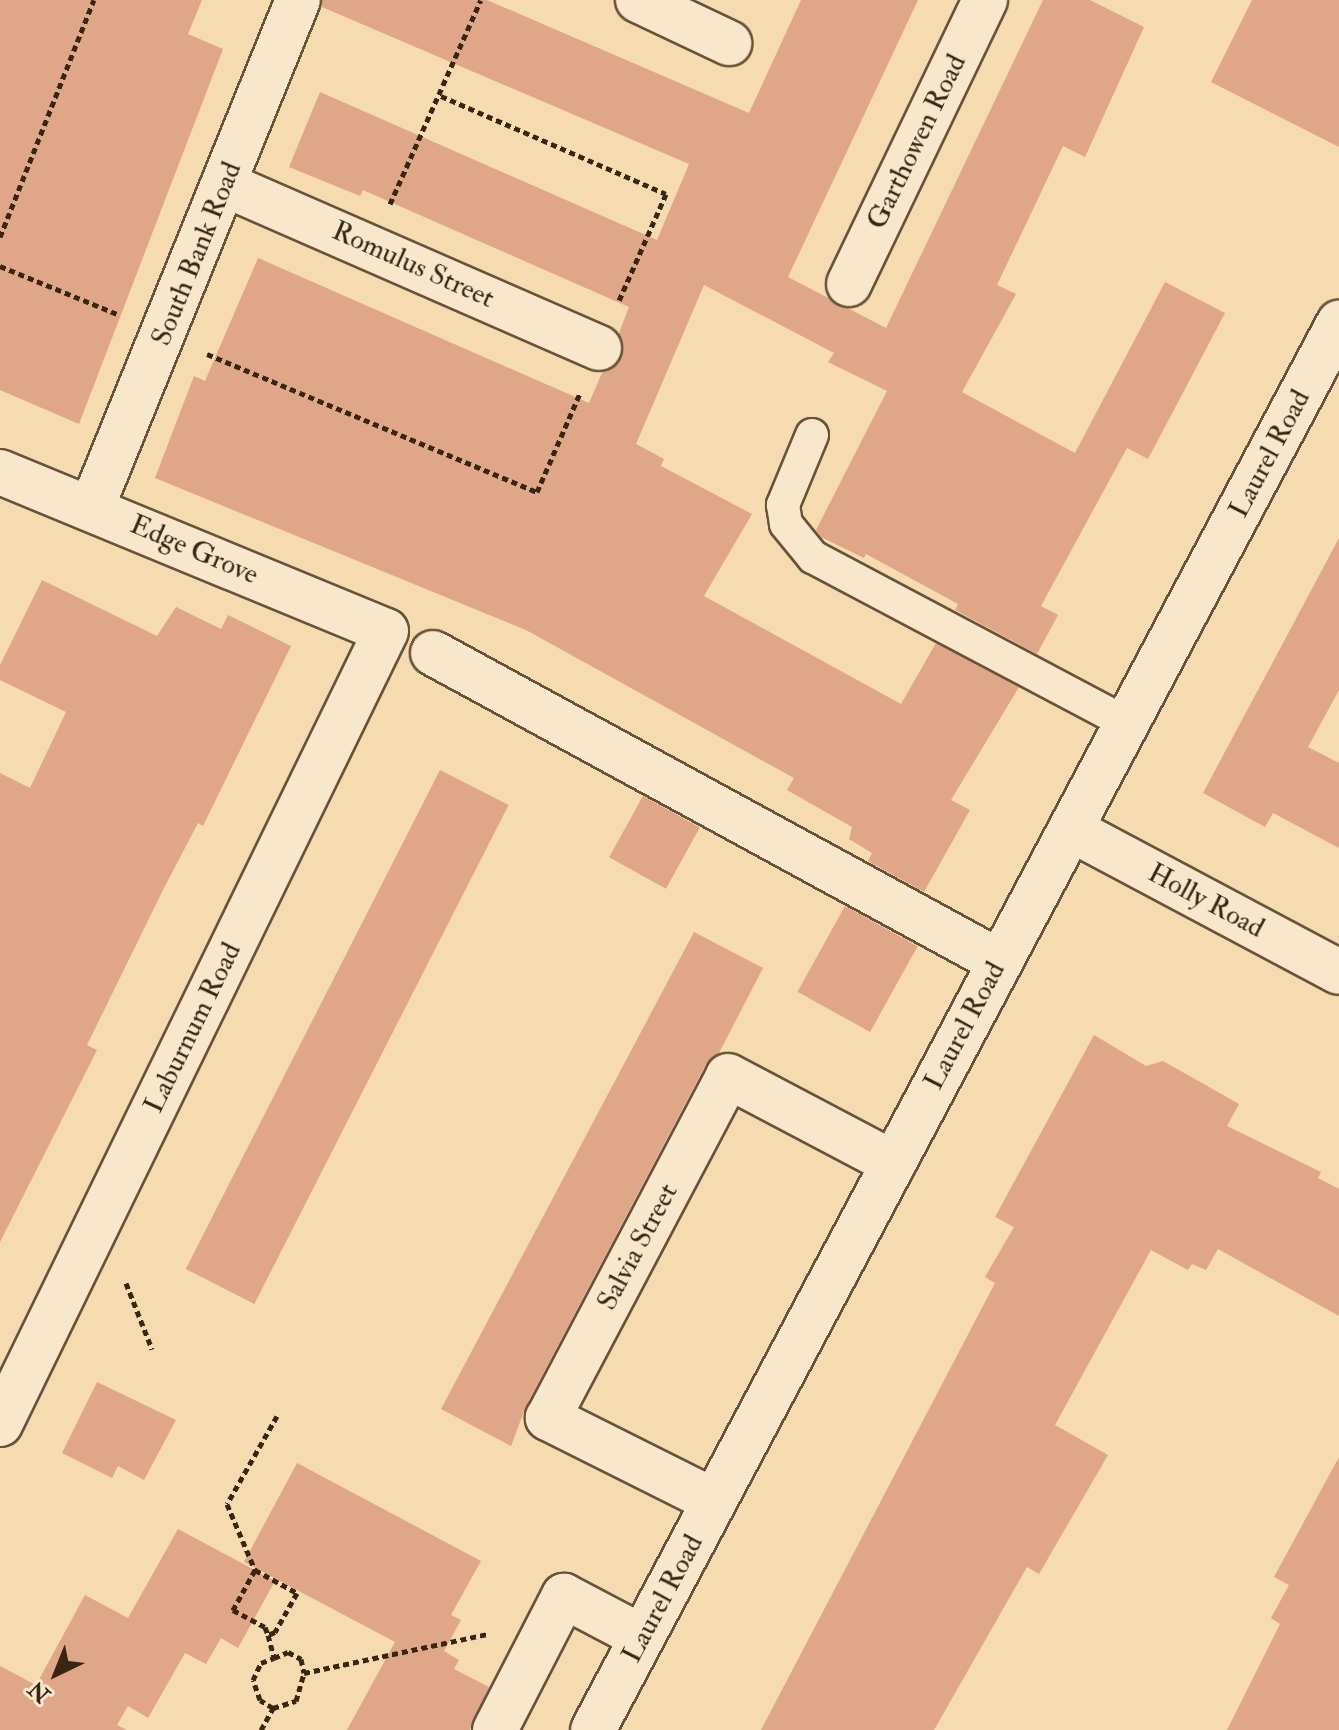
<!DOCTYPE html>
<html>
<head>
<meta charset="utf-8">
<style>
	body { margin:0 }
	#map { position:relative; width:1339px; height:1730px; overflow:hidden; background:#f6dab0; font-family:"IM FELL Double Pica",serif }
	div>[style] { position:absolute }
	.building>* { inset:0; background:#dfa687; transform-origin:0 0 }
	.path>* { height:5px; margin-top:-2.5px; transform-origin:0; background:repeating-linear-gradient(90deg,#382613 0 6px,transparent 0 10px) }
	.roads { filter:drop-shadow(2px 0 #68533a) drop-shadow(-2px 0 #68533a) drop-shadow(0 2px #68533a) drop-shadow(0 -2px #68533a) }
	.lane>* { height:32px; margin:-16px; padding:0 16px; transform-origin:16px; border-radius:16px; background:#f9e7cc }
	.street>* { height:44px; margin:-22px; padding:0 22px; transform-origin:22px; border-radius:22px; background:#f9e7cc }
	span { translate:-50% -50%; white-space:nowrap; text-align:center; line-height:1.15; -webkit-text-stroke:8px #f9e7cc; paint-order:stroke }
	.street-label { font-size:28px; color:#382613 }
	.north { position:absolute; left:16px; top:1634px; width:80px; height:80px; -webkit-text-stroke:6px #f9e7cc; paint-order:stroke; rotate:223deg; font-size:22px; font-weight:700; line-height:32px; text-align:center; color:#382613 }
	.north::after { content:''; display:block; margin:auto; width:28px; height:36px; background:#382613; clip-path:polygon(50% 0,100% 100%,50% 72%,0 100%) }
</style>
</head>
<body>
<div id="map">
	<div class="building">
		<i style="clip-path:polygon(0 0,202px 0,188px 34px,223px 49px,79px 424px,0 390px)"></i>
		<i style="clip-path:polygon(322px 0,487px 0,749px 113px,801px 0,918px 0,788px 277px,886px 328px,1043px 0,1090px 0,1144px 27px,1085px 157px,1063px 146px,997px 285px,1016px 294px,962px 392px,1075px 453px,1165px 282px,1225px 313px,1148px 459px,1127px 448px,1041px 606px,1058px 615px,1037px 654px,955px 610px,958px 604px,866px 554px,864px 558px,821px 537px,816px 530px,887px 391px,828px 362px,834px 353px,704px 285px,636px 444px,664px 459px,661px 466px,752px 514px,704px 596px,901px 704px,936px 643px,1019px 687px,951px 800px,970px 810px,924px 892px,868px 861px,872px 853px,849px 839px,852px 827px,787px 790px,794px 778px,526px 630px,155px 478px,194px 376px,205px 381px,258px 258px,589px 403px,602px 373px,622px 357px,619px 333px,629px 307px,363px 190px,360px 196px,289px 167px,320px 92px,657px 240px,689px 164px,322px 7px)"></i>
		<i style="clip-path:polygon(1252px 0,1339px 0,1339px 147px,1211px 82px)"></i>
		<i style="clip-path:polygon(1339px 538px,1339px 690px,1308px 747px,1339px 763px,1339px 848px,1273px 813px,1265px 827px,1203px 793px)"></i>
		<i style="clip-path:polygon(42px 580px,157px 636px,176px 607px,221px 629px,228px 615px,291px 646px,203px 826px,198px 823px,164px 888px,87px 1045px,97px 1050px,0 1242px,0 773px,30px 788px,66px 712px,0 680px,0 665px)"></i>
		<i style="left:440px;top:770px;width:77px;height:560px;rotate:27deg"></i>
		<i style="left:643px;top:796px;width:65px;height:70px;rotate:29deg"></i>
		<i style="left:845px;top:906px;width:83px;height:98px;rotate:29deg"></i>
		<i style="clip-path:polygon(694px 932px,763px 968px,719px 1053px,706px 1064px,526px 1406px,511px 1446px,441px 1409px)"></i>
		<i style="clip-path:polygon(1094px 1035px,1146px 1066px,1163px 1061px,1239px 1104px,1227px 1126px,1321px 1172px,1318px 1178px,1339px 1189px,1339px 1316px,1218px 1249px,1206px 1270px,1192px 1264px,1188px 1270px,1151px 1250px,1055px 1425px,1108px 1455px,1039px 1574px,1027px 1567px,934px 1730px,761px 1730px,995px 1283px,985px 1277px,1014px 1227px,995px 1217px)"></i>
		<i style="clip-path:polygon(97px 1382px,176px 1420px,144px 1480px,118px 1466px,112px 1478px,62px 1453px)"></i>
		<i style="clip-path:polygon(1339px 1457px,1339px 1730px,1227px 1730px,1280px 1624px,1271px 1618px,1289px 1585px,1274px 1577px)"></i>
		<i style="clip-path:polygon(297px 1463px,481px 1561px,451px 1615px,461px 1620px,444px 1651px,459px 1660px,454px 1669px,489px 1687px,470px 1730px,347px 1730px,395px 1642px,244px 1562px)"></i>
		<i style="clip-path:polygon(178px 1529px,275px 1581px,238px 1648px,221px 1638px,206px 1664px,185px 1653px,148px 1718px,128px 1706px,117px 1725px,127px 1730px,0 1730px,0 1666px,36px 1685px,85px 1595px,128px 1618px)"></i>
	</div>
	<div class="path">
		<i style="left:441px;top:96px;width:245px;rotate:23.5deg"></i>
		<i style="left:666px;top:194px;width:119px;rotate:113.8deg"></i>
		<i style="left:390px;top:204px;width:223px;rotate:-66deg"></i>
		<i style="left:0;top:237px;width:255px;rotate:-68.4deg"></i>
		<i style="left:0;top:266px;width:126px;rotate:22.3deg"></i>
		<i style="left:207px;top:354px;width:358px;rotate:22.7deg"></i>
		<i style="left:537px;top:492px;width:108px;rotate:-66.5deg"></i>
		<i style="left:126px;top:1283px;width:71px;rotate:68.5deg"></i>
		<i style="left:277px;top:1416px;width:101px;rotate:119.6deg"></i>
		<i style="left:227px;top:1504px;width:72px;rotate:67deg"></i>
		<i style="left:255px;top:1570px;width:48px;rotate:28.7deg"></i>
		<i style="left:297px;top:1593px;width:45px;rotate:119.4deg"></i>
		<i style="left:275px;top:1632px;width:8px;rotate:157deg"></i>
		<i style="left:268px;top:1635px;width:24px;rotate:75deg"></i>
		<i style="left:274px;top:1658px;width:15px;rotate:-23deg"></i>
		<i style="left:288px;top:1652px;width:15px;rotate:28deg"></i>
		<i style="left:301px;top:1659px;width:14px;rotate:78deg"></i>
		<i style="left:255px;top:1570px;width:46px;rotate:118.8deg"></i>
		<i style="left:233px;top:1610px;width:36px;rotate:28deg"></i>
		<i style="left:265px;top:1627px;width:9px;rotate:69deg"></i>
		<i style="left:273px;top:1708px;width:15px;rotate:-148deg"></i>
		<i style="left:260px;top:1700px;width:21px;rotate:-109deg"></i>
		<i style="left:253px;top:1680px;width:19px;rotate:-65deg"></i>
		<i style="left:261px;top:1663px;width:14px;rotate:-21deg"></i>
		<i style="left:261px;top:1730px;width:25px;rotate:-61deg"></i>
		<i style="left:273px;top:1708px;width:24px;rotate:-17deg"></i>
		<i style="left:296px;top:1701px;width:29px;rotate:-74deg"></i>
		<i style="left:304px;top:1673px;width:187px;rotate:-12deg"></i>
	</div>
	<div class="roads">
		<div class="lane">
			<i style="left:812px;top:435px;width:76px;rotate:112.5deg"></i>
			<i style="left:783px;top:505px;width:19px;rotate:81deg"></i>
			<i style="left:786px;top:524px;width:43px;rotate:50.7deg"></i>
			<i style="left:813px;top:557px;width:355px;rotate:27.9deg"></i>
		</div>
		<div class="street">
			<i style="left:638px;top:0;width:101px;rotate:25.3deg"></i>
			<i style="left:226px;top:185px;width:407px;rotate:23.6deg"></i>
			<i style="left:849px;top:284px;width:315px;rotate:-64.4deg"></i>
			<i style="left:0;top:472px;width:417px;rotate:22.4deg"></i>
			<i style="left:386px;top:631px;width:882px;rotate:115.95deg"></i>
			<i style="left:92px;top:507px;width:547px;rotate:-67.89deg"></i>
			<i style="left:433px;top:653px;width:646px;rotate:28.59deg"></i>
			<i style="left:1072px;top:830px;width:302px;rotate:28deg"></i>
			<i style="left:714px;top:1501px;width:186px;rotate:-153.4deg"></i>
			<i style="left:548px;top:1418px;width:386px;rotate:-62.2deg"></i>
			<i style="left:728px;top:1076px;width:187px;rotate:27.8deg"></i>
			<i style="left:495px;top:1730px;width:151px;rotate:-62.8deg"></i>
			<i style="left:564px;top:1596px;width:88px;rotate:27.7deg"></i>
			<i style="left:593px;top:1730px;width:1593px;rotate:-62.07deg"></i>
		</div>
	</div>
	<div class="street-label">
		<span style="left:917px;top:142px;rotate:-64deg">Garthowen Road</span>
		<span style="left:197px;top:254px;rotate:-68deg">South Bank Road</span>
		<span style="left:413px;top:265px;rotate:24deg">Romulus Street</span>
		<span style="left:1270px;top:454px;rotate:-62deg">Laurel Road</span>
		<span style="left:194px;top:550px;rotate:23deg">Edge Grove</span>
		<span style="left:1206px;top:901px;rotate:28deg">Holly Road</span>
		<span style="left:965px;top:1026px;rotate:-62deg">Laurel Road</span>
		<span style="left:193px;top:1028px;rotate:-64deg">Laburnum Road</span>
		<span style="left:638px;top:1247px;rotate:-62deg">Salvia Street</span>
		<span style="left:663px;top:1599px;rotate:-62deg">Laurel Road</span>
	</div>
	<div class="north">N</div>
</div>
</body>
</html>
